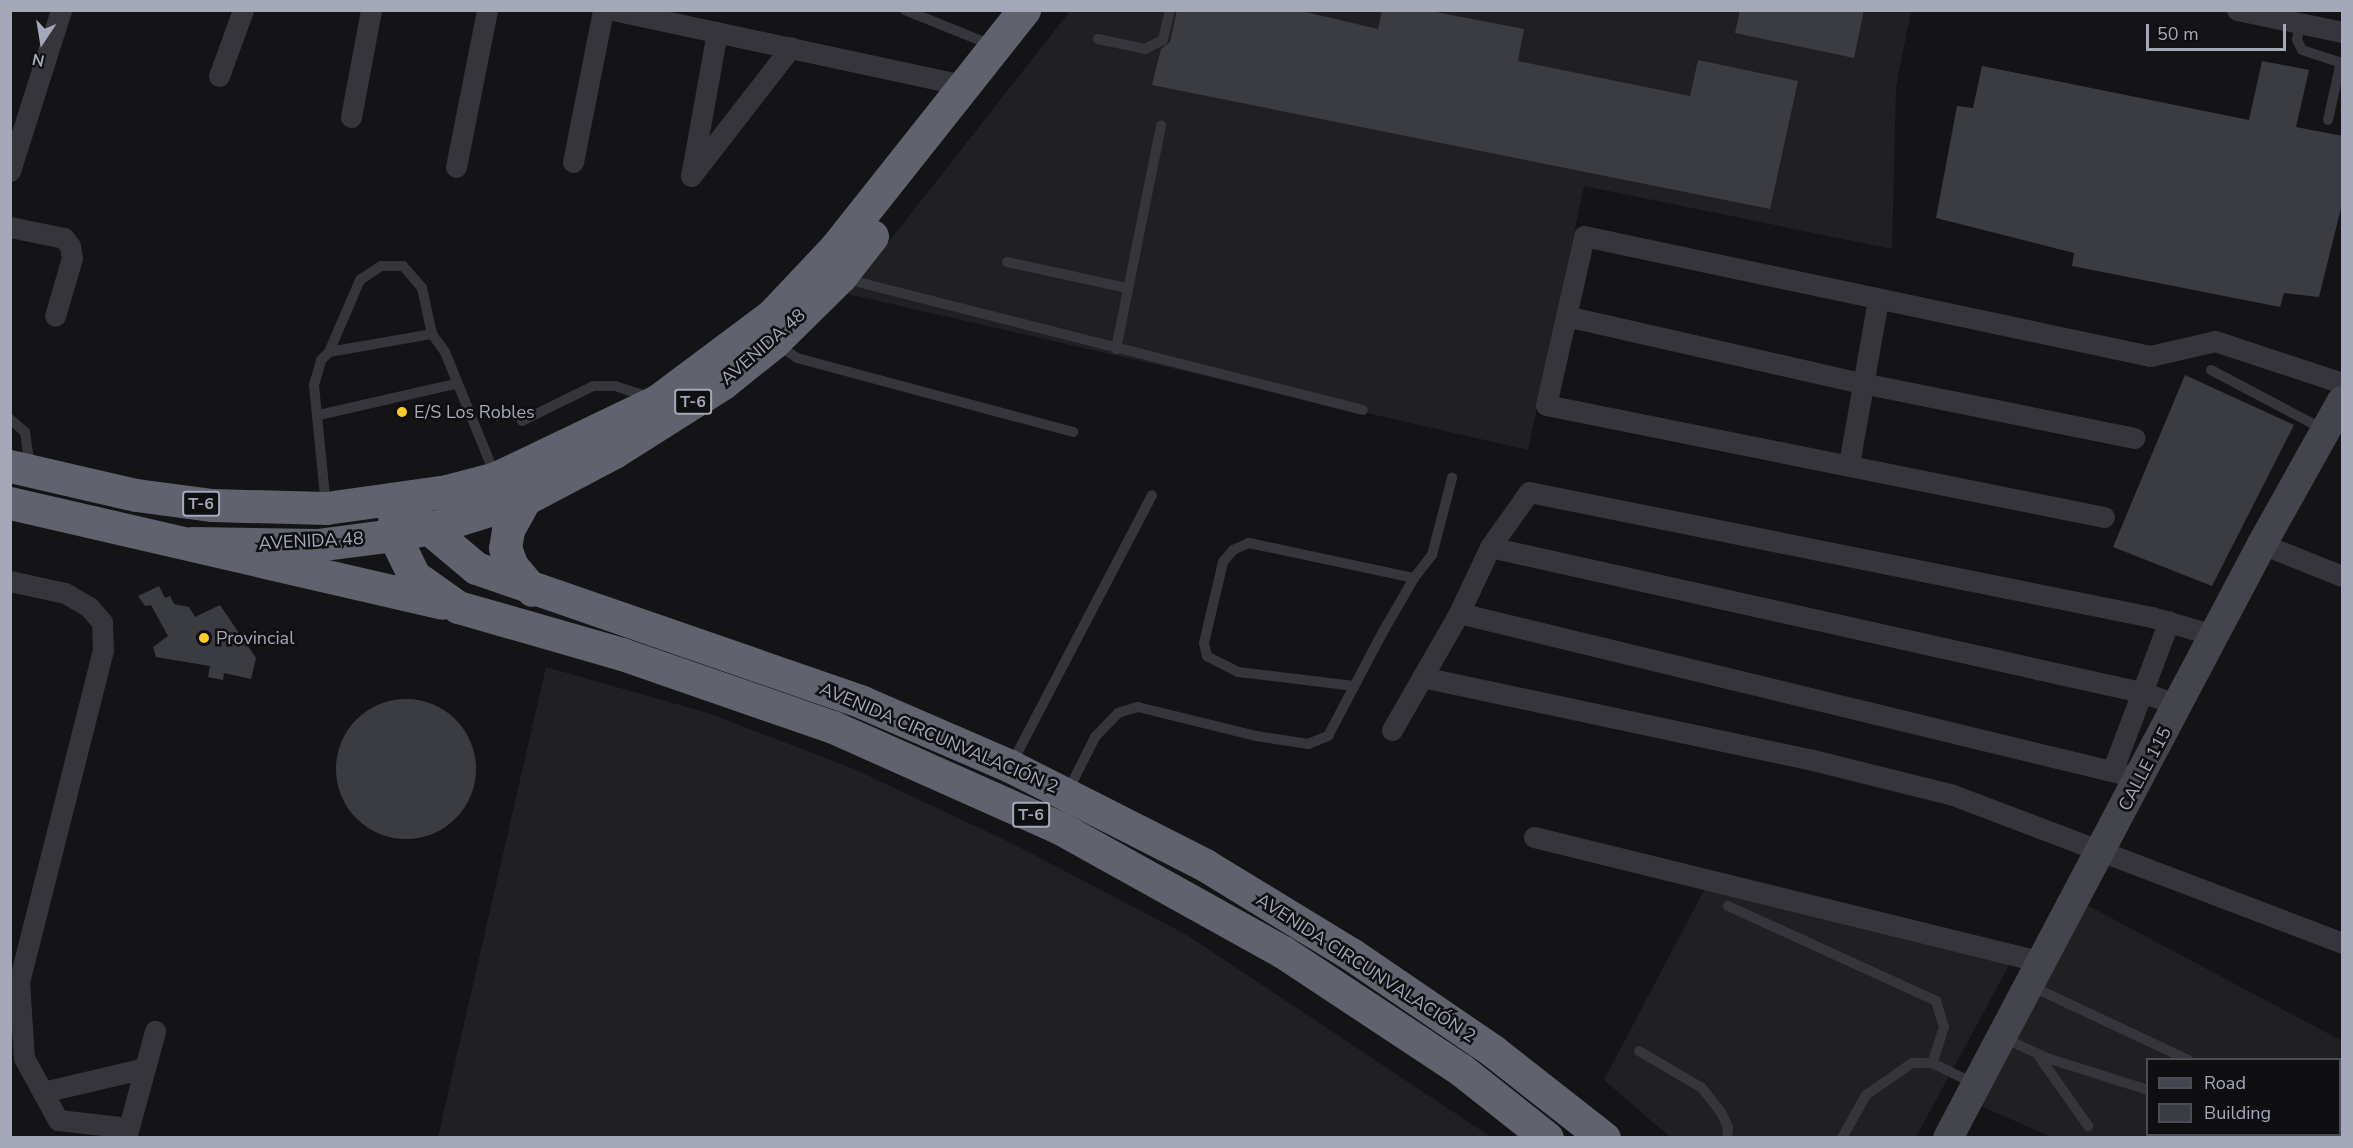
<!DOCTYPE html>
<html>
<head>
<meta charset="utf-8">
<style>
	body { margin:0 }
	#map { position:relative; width:2353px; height:1148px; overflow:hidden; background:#141416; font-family:"Nunito Sans",sans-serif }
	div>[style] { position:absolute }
	.built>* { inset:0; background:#202023 }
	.building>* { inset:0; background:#3b3c41 }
	.round { border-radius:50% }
	.lane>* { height:10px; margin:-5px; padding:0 5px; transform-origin:5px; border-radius:5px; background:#35353b }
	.street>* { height:21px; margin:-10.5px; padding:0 10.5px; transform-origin:10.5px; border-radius:10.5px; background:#35353b }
	.secondary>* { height:30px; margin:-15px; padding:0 15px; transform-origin:15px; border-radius:15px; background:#43444c }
	.highway>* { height:33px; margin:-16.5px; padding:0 16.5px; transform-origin:16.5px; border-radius:16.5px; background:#60626d }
	.dots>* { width:16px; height:16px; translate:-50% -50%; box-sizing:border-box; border:3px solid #0f0f11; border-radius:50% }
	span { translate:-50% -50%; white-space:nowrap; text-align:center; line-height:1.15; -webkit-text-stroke:5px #0f0f11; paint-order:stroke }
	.shield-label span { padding:2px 4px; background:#0f0f11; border:2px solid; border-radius:4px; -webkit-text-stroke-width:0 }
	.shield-label { font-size:16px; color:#a5a8b8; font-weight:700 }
	.street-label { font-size:18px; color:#a5a8b8 }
	.poi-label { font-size:18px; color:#a5a8b8 }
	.left { translate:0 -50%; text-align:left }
	.frame { position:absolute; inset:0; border:12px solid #a5a8b8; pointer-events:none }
	.legend { position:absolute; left:2146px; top:1058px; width:195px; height:78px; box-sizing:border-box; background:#0f0f11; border:2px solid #4b4c54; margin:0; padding:8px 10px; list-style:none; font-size:18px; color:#a5a8b8 }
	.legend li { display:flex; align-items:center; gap:12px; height:30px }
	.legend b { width:30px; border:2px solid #4b4c54 }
	.north { position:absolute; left:12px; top:12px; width:60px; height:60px; -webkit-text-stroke:4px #0f0f11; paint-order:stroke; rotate:192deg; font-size:16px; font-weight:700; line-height:24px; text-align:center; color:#a5a8b8 }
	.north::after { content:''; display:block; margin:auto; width:21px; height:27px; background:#a5a8b8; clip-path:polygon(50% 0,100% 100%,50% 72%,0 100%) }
	.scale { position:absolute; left:2146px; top:24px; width:140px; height:27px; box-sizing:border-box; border:3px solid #a5a8b8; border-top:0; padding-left:8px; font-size:18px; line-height:21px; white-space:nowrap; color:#a5a8b8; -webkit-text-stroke:4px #0f0f11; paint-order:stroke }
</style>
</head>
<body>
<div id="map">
	<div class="built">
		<i style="clip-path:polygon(1070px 11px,1911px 11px,1896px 87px,1892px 249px,1584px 186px,1528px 450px,848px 294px)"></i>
		<i style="clip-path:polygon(546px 667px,708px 713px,854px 769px,1011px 843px,1187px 935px,1491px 1137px,438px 1137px)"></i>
		<i style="clip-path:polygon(1711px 877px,2014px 956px,1916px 1137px,1670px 1137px,1604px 1080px)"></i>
		<i style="clip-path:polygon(evenodd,2083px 903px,2342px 1041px,2342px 1137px,2051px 1137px,1981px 1106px,2083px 903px,2148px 1060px,2340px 1060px,2340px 1134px,2148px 1134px,2148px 1060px)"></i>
	</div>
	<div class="building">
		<i style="clip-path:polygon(1177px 10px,1297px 10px,1378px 29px,1382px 10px,1425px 10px,1524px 29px,1518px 61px,1690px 96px,1698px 60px,1798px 81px,1770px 209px,1152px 85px,1161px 49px,1170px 42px)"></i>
		<i style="clip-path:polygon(1740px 10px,1864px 10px,1854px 58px,1735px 33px)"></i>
		<i style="clip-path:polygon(2262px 61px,2309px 70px,2296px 127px,2343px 136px,2343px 200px,2319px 297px,2284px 293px,2280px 307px,2072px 266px,2074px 253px,1936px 218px,1957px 106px,1973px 108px,1982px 66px,2249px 120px)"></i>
		<i style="clip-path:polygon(2185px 375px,2294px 425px,2212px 586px,2113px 547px)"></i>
		<i style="clip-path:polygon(159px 586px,165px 598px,170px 596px,174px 604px,189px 607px,195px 617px,220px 605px,256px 658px,251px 679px,224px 673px,223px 680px,208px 677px,210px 666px,156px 657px,153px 647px,168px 636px,151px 605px,145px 606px,138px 596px)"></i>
		<i class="round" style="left:336px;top:699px;width:140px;height:140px"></i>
	</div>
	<div class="lane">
		<i style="left:905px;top:10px;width:93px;rotate:22.1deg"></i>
		<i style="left:2300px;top:24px;width:16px;rotate:101deg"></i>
		<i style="left:2297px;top:40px;width:11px;rotate:63deg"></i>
		<i style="left:2302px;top:50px;width:42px;rotate:18deg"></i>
		<i style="left:1098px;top:39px;width:48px;rotate:12deg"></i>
		<i style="left:1145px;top:49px;width:20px;rotate:-27deg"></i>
		<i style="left:1163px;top:40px;width:31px;rotate:-77deg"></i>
		<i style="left:2328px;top:120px;width:59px;rotate:-77.4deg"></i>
		<i style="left:1007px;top:262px;width:122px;rotate:12.3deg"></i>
		<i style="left:846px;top:279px;width:533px;rotate:14.22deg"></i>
		<i style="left:777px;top:344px;width:24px;rotate:35deg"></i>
		<i style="left:797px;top:358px;width:286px;rotate:15deg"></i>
		<i style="left:1116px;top:349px;width:228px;rotate:-78.6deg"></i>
		<i style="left:329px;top:352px;width:78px;rotate:-66.7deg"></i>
		<i style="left:360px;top:280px;width:25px;rotate:-34deg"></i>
		<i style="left:381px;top:266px;width:22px"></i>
		<i style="left:403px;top:266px;width:29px;rotate:49deg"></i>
		<i style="left:422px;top:288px;width:47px;rotate:77.7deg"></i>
		<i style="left:432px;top:334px;width:22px;rotate:54deg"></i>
		<i style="left:445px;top:352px;width:133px;rotate:67.9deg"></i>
		<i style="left:2211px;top:370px;width:129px;rotate:27.8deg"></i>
		<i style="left:319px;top:415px;width:140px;rotate:-12.8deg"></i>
		<i style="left:10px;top:419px;width:20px;rotate:41deg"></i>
		<i style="left:25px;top:432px;width:35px;rotate:82deg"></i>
		<i style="left:522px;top:421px;width:79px;rotate:-26.2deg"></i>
		<i style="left:593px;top:386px;width:22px"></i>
		<i style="left:615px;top:386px;width:35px;rotate:18deg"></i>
		<i style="left:326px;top:506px;width:122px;rotate:-95.7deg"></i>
		<i style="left:314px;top:385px;width:26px;rotate:-74deg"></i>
		<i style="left:321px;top:360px;width:11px;rotate:-45deg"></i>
		<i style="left:329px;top:352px;width:105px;rotate:-9.9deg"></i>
		<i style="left:1354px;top:686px;width:117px;rotate:-173.1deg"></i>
		<i style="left:1238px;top:672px;width:35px;rotate:-153deg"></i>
		<i style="left:1207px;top:656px;width:13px;rotate:-103deg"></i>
		<i style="left:1204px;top:643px;width:83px;rotate:-76.8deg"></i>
		<i style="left:1223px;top:562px;width:16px;rotate:-50deg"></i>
		<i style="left:1233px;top:550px;width:17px;rotate:-24deg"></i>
		<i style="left:1249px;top:543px;width:169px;rotate:12deg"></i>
		<i style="left:1012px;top:763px;width:302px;rotate:-62.4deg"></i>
		<i style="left:1067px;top:793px;width:63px;rotate:-63.4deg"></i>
		<i style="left:1095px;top:737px;width:33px;rotate:-46deg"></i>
		<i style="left:1118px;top:713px;width:21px;rotate:-17deg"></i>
		<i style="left:1138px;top:707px;width:122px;rotate:13.8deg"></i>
		<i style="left:1256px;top:736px;width:53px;rotate:8.7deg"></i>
		<i style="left:1308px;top:744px;width:22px;rotate:-22deg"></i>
		<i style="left:1328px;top:736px;width:120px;rotate:-62.2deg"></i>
		<i style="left:1384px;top:630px;width:60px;rotate:-60deg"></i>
		<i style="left:1414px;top:578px;width:29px;rotate:-52deg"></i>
		<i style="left:1432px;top:555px;width:80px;rotate:-75.4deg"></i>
		<i style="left:1728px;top:906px;width:229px;rotate:24.5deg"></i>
		<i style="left:1936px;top:1001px;width:27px;rotate:73deg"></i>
		<i style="left:1944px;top:1027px;width:38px;rotate:108deg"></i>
		<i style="left:2031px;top:986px;width:174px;rotate:25.2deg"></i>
		<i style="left:2004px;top:1038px;width:47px;rotate:24.9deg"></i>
		<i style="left:2047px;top:1058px;width:106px;rotate:17.6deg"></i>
		<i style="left:1639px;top:1051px;width:73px;rotate:30.4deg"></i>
		<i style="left:1702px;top:1088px;width:31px;rotate:52deg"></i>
		<i style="left:1721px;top:1112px;width:17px;rotate:65deg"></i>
		<i style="left:1728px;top:1127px;width:11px;rotate:95deg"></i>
		<i style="left:2038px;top:1055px;width:87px;rotate:54.8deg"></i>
		<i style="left:2221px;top:1134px;width:6px;rotate:45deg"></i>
		<i style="left:1842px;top:1138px;width:49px;rotate:-60.8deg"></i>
		<i style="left:1866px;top:1095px;width:56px;rotate:-34.8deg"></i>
		<i style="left:1912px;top:1063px;width:20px"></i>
		<i style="left:1932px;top:1063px;width:48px;rotate:26deg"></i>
	</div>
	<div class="street">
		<i style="left:613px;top:10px;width:359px;rotate:12.1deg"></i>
		<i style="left:2237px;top:10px;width:107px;rotate:11.8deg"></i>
		<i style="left:717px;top:32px;width:146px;rotate:100.2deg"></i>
		<i style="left:691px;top:176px;width:163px;rotate:-52.2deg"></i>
		<i style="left:219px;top:76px;width:70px;rotate:-70deg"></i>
		<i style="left:351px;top:117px;width:109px;rotate:-79.4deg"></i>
		<i style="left:573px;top:162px;width:155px;rotate:-78.8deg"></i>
		<i style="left:456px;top:167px;width:160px;rotate:-78.8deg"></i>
		<i style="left:10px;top:171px;width:169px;rotate:-72.4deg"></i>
		<i style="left:10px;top:227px;width:55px;rotate:11.5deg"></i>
		<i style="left:64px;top:238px;width:10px;rotate:53deg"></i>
		<i style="left:70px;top:246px;width:12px;rotate:81deg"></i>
		<i style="left:72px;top:258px;width:60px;rotate:106.3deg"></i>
		<i style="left:1566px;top:316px;width:303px;rotate:12.8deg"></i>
		<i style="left:1862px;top:383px;width:278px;rotate:11.4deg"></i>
		<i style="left:1849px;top:464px;width:168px;rotate:-80deg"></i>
		<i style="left:2104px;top:517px;width:569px;rotate:-168.65deg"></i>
		<i style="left:1546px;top:405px;width:173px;rotate:-77.3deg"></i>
		<i style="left:1584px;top:236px;width:579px;rotate:11.97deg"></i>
		<i style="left:2150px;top:356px;width:67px;rotate:-13deg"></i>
		<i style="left:2215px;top:341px;width:134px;rotate:18.3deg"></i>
		<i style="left:2262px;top:544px;width:86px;rotate:21.8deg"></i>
		<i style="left:1490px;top:547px;width:667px;rotate:12.56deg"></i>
		<i style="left:2141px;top:692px;width:39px;rotate:19deg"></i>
		<i style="left:10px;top:581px;width:56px;rotate:12.3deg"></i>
		<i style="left:65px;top:593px;width:28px;rotate:30deg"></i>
		<i style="left:89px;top:607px;width:20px;rotate:49deg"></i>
		<i style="left:102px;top:622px;width:28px;rotate:88deg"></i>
		<i style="left:103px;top:650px;width:341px;rotate:104.2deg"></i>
		<i style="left:19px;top:981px;width:77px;rotate:86.3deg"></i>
		<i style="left:24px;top:1058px;width:71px;rotate:61.3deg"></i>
		<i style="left:58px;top:1120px;width:71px;rotate:6.4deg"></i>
		<i style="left:1459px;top:613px;width:701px;rotate:13.62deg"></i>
		<i style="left:1422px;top:677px;width:396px;rotate:12deg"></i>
		<i style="left:1809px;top:759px;width:148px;rotate:14deg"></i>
		<i style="left:1953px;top:795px;width:416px;rotate:20.8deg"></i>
		<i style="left:1392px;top:730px;width:135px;rotate:-60.2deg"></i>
		<i style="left:1459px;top:613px;width:73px;rotate:-64.8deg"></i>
		<i style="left:1490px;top:547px;width:67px;rotate:-54.7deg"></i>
		<i style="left:1529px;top:492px;width:635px;rotate:11.35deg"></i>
		<i style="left:2152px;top:617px;width:64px;rotate:16.4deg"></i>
		<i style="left:2113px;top:769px;width:158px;rotate:-69.3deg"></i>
		<i style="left:1534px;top:837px;width:519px;rotate:13.82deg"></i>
		<i style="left:43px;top:1092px;width:105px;rotate:-13.2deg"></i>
		<i style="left:126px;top:1138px;width:111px;rotate:-74.8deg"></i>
	</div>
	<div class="secondary">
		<i style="left:1948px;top:1138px;width:672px;rotate:-62.14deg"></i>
		<i style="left:2262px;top:544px;width:164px;rotate:-60.8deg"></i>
	</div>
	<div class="highway">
		<i style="left:10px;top:466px;width:129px;rotate:13deg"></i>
		<i style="left:136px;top:495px;width:77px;rotate:7.5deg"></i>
		<i style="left:212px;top:505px;width:114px;rotate:1.5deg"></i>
		<i style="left:326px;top:508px;width:122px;rotate:-8deg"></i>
		<i style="left:447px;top:491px;width:51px;rotate:-14.9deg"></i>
		<i style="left:496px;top:478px;width:178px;rotate:-25.6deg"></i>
		<i style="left:657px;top:401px;width:144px;rotate:-36.8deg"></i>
		<i style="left:772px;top:315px;width:93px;rotate:-46.7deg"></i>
		<i style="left:836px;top:247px;width:303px;rotate:-51.6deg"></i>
		<i style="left:525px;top:499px;width:35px;rotate:119deg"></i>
		<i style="left:508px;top:530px;width:18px;rotate:99deg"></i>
		<i style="left:505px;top:548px;width:19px;rotate:69deg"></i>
		<i style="left:512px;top:566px;width:31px;rotate:50deg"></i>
		<i style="left:395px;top:500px;width:106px;rotate:40deg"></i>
		<i style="left:476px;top:568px;width:409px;rotate:19.1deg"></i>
		<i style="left:862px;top:702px;width:161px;rotate:23.4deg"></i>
		<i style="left:1010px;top:766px;width:219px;rotate:26.9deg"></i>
		<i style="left:1205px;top:865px;width:171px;rotate:31.4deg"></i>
		<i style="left:1351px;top:954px;width:172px;rotate:34.3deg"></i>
		<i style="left:1493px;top:1051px;width:141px;rotate:38.1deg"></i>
		<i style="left:395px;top:500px;width:35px;rotate:92deg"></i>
		<i style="left:394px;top:535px;width:46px;rotate:64deg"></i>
		<i style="left:414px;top:576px;width:54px;rotate:35.2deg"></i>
		<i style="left:458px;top:607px;width:171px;rotate:16deg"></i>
		<i style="left:622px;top:654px;width:223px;rotate:19.1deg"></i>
		<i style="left:833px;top:727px;width:248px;rotate:24deg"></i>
		<i style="left:1060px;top:828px;width:255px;rotate:29.1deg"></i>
		<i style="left:1283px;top:952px;width:212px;rotate:33.5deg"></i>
		<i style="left:1460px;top:1069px;width:111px;rotate:38.4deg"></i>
		<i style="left:10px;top:503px;width:443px;rotate:13deg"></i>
		<i style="left:192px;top:543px;width:125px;rotate:0.9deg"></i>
		<i style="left:317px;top:545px;width:78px;rotate:-7.4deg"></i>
		<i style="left:394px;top:535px;width:38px;rotate:-11deg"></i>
		<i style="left:431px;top:528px;width:98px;rotate:-17.1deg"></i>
		<i style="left:525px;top:499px;width:101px;rotate:-27.8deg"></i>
		<i style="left:614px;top:452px;width:129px;rotate:-32.3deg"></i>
		<i style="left:723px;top:383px;width:65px;rotate:-38.8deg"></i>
		<i style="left:774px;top:342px;width:93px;rotate:-44.6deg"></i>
		<i style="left:840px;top:277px;width:52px;rotate:-52deg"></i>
	</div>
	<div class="dots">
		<i style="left:402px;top:412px;background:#ffcd23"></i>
		<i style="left:204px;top:638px;background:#ffcd23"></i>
	</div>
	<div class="shield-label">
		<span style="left:693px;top:402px">T-6</span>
		<span style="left:201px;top:504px">T-6</span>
		<span style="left:1031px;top:815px">T-6</span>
	</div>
	<div class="street-label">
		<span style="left:763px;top:347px;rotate:-41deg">AVENIDA 48</span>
		<span style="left:311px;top:541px;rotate:-3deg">AVENIDA 48</span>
		<span style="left:939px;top:738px;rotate:23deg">AVENIDA CIRCUNVALACIÓN 2</span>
		<span style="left:2145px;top:769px;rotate:-62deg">CALLE 115</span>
		<span style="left:1366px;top:968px;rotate:33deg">AVENIDA CIRCUNVALACIÓN 2</span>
	</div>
	<div class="poi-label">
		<span class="left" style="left:414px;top:412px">E/S Los Robles</span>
		<span class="left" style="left:216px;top:638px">Provincial</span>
	</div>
	<div class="frame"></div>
	<ul class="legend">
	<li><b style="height:8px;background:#43444c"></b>Road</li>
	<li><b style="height:16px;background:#3b3c41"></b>Building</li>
	</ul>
	<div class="north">N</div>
	<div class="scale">50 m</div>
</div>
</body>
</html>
